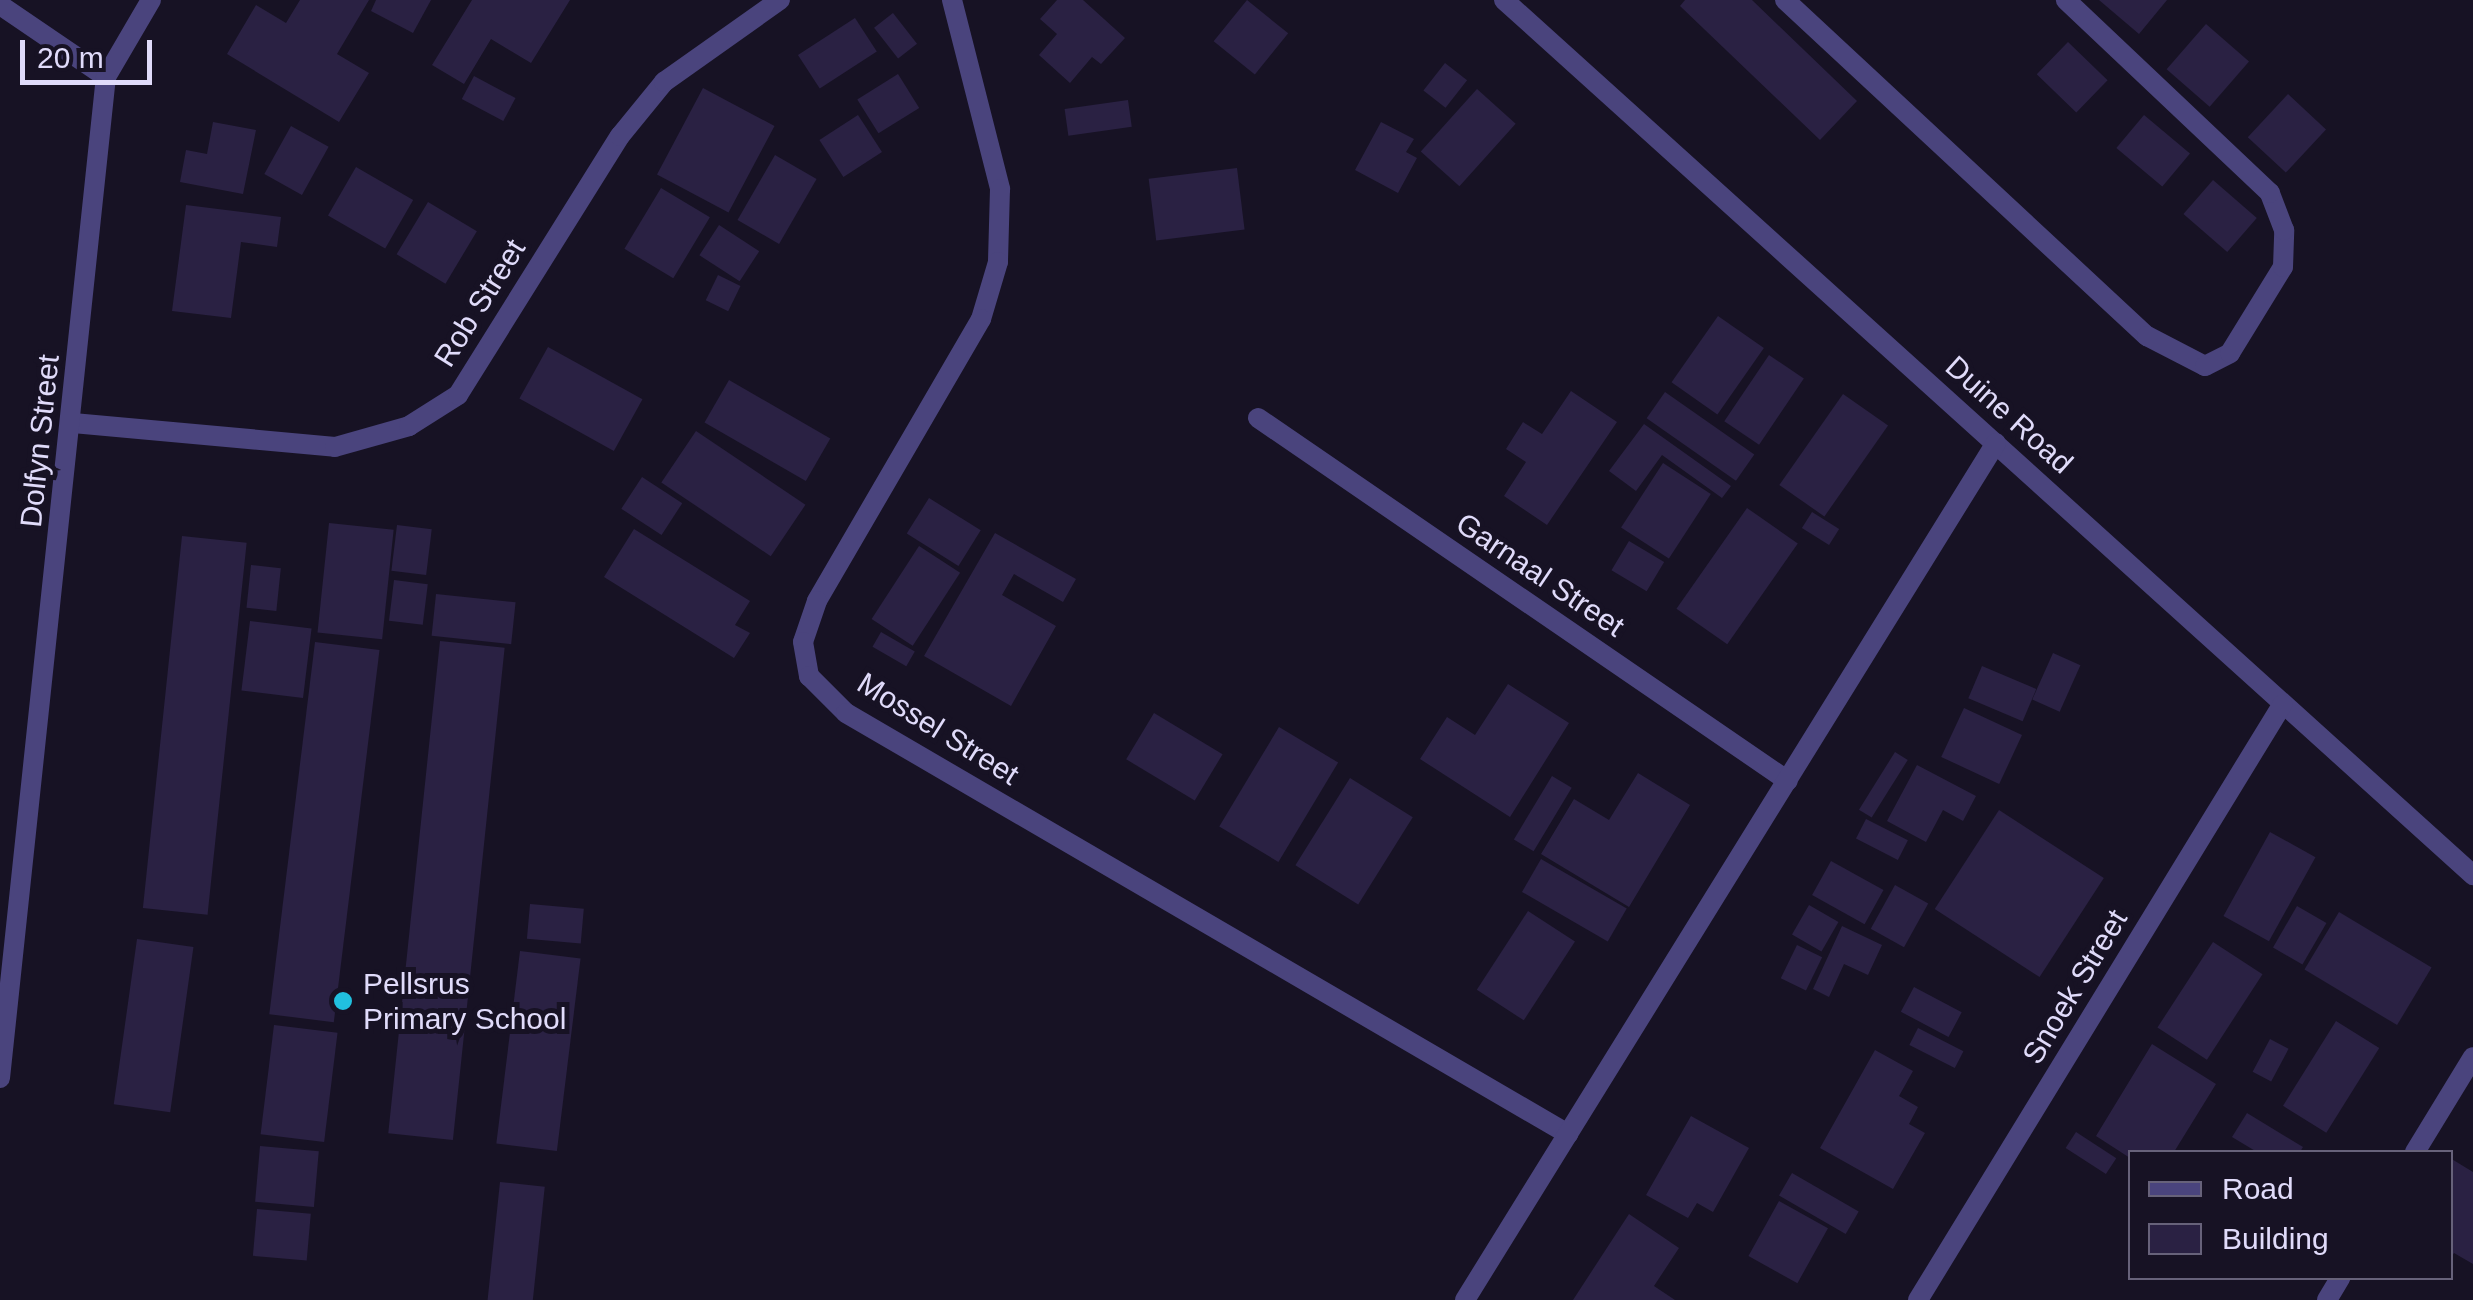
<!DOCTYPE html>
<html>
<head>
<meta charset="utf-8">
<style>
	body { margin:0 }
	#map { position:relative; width:2473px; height:1300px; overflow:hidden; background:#171224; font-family:Arial,sans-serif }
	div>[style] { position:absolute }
	.building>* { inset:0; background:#2a2143; transform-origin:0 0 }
	.street>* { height:20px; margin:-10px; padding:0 10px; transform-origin:10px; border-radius:10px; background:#4a447d }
	.dots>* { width:28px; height:28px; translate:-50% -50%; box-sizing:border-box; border:5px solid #171224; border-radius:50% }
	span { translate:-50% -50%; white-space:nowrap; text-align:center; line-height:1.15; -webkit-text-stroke:10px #171224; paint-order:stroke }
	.street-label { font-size:30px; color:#e0dbfa }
	.poi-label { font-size:30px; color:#e0dbfa }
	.left { translate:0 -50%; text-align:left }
	.legend { position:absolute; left:2128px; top:1150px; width:325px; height:130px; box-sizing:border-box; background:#171224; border:2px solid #67627a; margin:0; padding:12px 18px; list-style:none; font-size:30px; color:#e0dbfa }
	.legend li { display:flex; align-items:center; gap:20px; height:50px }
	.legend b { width:50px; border:2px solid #67627a }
	.scale { position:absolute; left:20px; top:40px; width:132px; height:45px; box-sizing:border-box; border:5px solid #e0dbfa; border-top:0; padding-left:12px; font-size:30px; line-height:35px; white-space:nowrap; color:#e0dbfa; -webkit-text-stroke:8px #171224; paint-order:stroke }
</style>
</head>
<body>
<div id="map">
	<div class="building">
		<i style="clip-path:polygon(300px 0,369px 0,337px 54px,369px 73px,339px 122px,227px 54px,256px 5px,286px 23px)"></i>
		<i style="clip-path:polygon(376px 0,431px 0,413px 33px,371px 11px)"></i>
		<i style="clip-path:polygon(472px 0,570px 0,531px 63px,491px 39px,464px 84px,432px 65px)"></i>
		<i style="clip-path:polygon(1057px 0,1083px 0,1125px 38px,1101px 64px,1092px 57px,1070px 83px,1039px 55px,1057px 34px,1040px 19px)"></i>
		<i style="left:1247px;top:0;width:53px;height:53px;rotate:39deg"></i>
		<i style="clip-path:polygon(1685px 0,1752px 0,1857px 101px,1820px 140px,1680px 6px)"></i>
		<i style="clip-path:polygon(2099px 0,2167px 0,2139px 34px)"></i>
		<i style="left:893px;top:13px;width:39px;height:24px;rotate:52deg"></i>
		<i style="left:855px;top:18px;width:40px;height:68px;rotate:57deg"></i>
		<i style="left:2206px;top:24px;width:57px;height:60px;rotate:41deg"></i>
		<i style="left:2068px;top:42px;width:55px;height:45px;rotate:44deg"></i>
		<i style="left:1445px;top:63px;width:28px;height:35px;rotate:38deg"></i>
		<i style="left:898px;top:74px;width:40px;height:48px;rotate:58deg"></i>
		<i style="left:474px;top:76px;width:47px;height:26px;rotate:28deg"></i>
		<i style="left:703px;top:88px;width:81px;height:98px;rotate:28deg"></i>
		<i style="left:1477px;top:89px;width:52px;height:84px;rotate:42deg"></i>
		<i style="left:2288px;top:94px;width:52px;height:59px;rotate:43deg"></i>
		<i style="left:1128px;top:100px;width:27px;height:64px;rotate:82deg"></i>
		<i style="left:858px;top:115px;width:44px;height:46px;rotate:57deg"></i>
		<i style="left:2144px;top:115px;width:60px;height:43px;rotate:40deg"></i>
		<i style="clip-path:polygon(213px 122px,256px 130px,243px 194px,180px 182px,186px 150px,207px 154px)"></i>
		<i style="clip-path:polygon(1381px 122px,1414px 139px,1406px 152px,1417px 158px,1398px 193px,1355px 170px)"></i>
		<i style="left:291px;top:126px;width:43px;height:55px;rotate:29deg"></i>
		<i style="left:775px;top:155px;width:48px;height:75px;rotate:30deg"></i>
		<i style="left:356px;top:167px;width:66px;height:56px;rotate:30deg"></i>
		<i style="left:1237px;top:168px;width:62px;height:89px;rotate:83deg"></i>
		<i style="left:2213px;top:180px;width:58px;height:45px;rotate:41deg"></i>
		<i style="left:661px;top:188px;width:57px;height:71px;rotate:31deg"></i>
		<i style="left:428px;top:202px;width:57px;height:61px;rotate:31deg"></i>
		<i style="clip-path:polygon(186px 205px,281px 217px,277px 247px,241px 242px,231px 318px,172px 311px)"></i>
		<i style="left:719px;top:225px;width:48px;height:36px;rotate:33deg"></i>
		<i style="left:718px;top:275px;width:25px;height:28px;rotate:26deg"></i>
		<i style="left:1718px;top:316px;width:56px;height:81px;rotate:35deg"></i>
		<i style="left:548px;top:347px;width:108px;height:59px;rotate:29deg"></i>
		<i style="left:1769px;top:355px;width:42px;height:80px;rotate:34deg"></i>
		<i style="left:729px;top:380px;width:117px;height:49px;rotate:30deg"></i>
		<i style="clip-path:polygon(1571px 391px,1617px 422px,1547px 525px,1504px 496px,1526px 462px,1506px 449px,1523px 422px,1542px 434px)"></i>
		<i style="left:1665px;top:392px;width:109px;height:32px;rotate:35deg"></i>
		<i style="left:1843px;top:394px;width:55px;height:111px;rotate:35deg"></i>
		<i style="clip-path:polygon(1644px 424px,1731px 486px,1722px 498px,1662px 455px,1636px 491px,1609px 471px)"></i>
		<i style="left:696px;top:431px;width:132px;height:62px;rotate:34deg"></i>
		<i style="left:1663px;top:463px;width:57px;height:77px;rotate:33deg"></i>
		<i style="left:642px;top:477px;width:48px;height:38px;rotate:33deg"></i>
		<i style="left:929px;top:498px;width:61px;height:42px;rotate:32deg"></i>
		<i style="left:1747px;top:508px;width:62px;height:123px;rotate:35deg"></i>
		<i style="left:1812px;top:512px;width:32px;height:19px;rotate:32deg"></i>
		<i style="left:329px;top:523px;width:65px;height:110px;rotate:6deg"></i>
		<i style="left:397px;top:525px;width:35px;height:46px;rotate:7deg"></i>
		<i style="clip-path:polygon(634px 529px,750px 601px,735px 625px,750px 633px,734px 658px,604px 577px)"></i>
		<i style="clip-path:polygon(995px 533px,1076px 579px,1063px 602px,1014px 574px,1002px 595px,1056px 626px,1011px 706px,924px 656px)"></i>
		<i style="left:182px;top:536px;width:65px;height:374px;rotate:6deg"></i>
		<i style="left:1629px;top:541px;width:41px;height:34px;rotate:31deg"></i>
		<i style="left:919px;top:546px;width:49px;height:87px;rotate:33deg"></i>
		<i style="left:251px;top:565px;width:30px;height:43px;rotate:6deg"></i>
		<i style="left:394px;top:580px;width:34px;height:41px;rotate:7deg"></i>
		<i style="left:436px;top:594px;width:80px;height:42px;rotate:6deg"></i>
		<i style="left:250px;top:621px;width:62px;height:70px;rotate:7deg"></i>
		<i style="left:881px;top:632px;width:39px;height:17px;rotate:30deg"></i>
		<i style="left:440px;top:641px;width:65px;height:495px;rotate:6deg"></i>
		<i style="left:315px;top:642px;width:65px;height:375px;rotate:7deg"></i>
		<i style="left:2053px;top:653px;width:30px;height:51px;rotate:24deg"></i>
		<i style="left:1982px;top:666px;width:59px;height:35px;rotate:23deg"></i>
		<i style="clip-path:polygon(1508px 684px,1569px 723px,1510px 817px,1420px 759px,1447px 717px,1475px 735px)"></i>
		<i style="left:1964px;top:708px;width:64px;height:54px;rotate:25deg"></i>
		<i style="left:1154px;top:713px;width:80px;height:54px;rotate:31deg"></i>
		<i style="left:1279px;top:727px;width:69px;height:116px;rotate:31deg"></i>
		<i style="left:1895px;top:752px;width:15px;height:68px;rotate:32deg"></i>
		<i style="clip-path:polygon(1917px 765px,1976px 796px,1963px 821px,1943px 810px,1926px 842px,1887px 821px)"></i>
		<i style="clip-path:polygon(1638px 773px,1690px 805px,1629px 907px,1541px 854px,1574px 799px,1609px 820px)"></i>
		<i style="left:1552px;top:776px;width:23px;height:74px;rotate:31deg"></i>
		<i style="left:1350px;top:778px;width:74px;height:103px;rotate:32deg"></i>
		<i style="left:1999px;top:810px;width:125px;height:118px;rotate:33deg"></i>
		<i style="left:1866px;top:819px;width:47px;height:22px;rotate:27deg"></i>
		<i style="left:2270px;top:832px;width:52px;height:96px;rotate:29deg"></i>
		<i style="left:1541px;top:859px;width:99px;height:38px;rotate:30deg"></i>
		<i style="left:1831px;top:861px;width:60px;height:39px;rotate:29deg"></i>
		<i style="left:1895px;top:885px;width:38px;height:50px;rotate:29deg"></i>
		<i style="left:530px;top:904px;width:54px;height:35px;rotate:5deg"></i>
		<i style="left:1809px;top:905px;width:34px;height:34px;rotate:30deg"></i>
		<i style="left:2297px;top:906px;width:34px;height:48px;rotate:30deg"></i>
		<i style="left:1528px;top:911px;width:56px;height:94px;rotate:33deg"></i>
		<i style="left:2339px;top:912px;width:108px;height:67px;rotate:31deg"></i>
		<i style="clip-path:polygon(1842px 926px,1882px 945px,1868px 975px,1844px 964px,1829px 997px,1813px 989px)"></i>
		<i style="left:137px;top:939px;width:57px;height:167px;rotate:8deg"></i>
		<i style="left:2213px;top:942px;width:59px;height:102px;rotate:33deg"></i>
		<i style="left:1797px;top:945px;width:28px;height:37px;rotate:26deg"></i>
		<i style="left:520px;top:951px;width:61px;height:194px;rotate:7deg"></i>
		<i style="left:1914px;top:987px;width:54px;height:28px;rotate:28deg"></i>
		<i style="left:2336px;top:1021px;width:51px;height:100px;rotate:32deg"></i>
		<i style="left:274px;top:1025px;width:64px;height:110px;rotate:7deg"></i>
		<i style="left:1918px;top:1028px;width:51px;height:19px;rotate:27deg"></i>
		<i style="left:2270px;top:1039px;width:21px;height:37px;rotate:28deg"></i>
		<i style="clip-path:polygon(2152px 1044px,2216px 1084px,2174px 1152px,2130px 1152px,2130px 1158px,2096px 1136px)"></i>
		<i style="clip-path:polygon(1875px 1050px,1913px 1071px,1899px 1096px,1918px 1107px,1909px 1124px,1925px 1133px,1893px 1189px,1820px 1148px)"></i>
		<i style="clip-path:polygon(2247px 1113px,2303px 1147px,2300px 1152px,2257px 1152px,2232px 1137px)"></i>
		<i style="clip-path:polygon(1691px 1116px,1749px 1148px,1713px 1212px,1697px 1203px,1688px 1218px,1646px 1195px)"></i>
		<i style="left:2076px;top:1132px;width:48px;height:19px;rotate:33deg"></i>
		<i style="left:260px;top:1146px;width:59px;height:56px;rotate:5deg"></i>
		<i style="clip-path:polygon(2450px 1158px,2473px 1172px,2473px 1264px,2454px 1253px,2450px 1259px)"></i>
		<i style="left:1792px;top:1173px;width:77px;height:26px;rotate:30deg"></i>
		<i style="left:500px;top:1182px;width:45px;height:119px;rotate:6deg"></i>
		<i style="left:1779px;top:1201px;width:56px;height:63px;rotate:29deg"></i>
		<i style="left:257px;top:1209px;width:54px;height:47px;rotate:5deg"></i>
		<i style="clip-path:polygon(1629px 1214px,1679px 1248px,1654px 1286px,1675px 1300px,1573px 1300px)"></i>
	</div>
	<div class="street">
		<i style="left:952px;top:0;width:195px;rotate:75.7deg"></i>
		<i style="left:1000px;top:189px;width:73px;rotate:91.6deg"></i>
		<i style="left:998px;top:262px;width:59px;rotate:106.6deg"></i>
		<i style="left:981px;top:319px;width:326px;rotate:120.2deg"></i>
		<i style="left:817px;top:601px;width:43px;rotate:108.9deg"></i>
		<i style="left:803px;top:642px;width:35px;rotate:80deg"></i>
		<i style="left:809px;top:676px;width:52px;rotate:45deg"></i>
		<i style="left:846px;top:713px;width:836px;rotate:30.25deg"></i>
		<i style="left:1504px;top:0;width:1306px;rotate:42.08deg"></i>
		<i style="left:1785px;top:0;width:494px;rotate:42.9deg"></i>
		<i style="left:2147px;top:336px;width:65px;rotate:27.3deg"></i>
		<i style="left:2205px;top:366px;width:28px;rotate:-27deg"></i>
		<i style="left:2230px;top:353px;width:101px;rotate:-58.4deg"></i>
		<i style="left:2283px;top:267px;width:37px;rotate:-88deg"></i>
		<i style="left:2284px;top:230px;width:40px;rotate:-111deg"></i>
		<i style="left:2270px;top:193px;width:281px;rotate:-136.6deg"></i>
		<i style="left:0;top:5px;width:128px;rotate:34.2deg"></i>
		<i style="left:1258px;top:418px;width:642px;rotate:34.41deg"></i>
		<i style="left:73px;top:423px;width:263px;rotate:5.2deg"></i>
		<i style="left:335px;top:447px;width:77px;rotate:-15.8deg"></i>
		<i style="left:409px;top:426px;width:58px;rotate:-32.3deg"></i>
		<i style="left:458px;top:395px;width:305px;rotate:-58deg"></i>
		<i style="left:620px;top:136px;width:70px;rotate:-50.8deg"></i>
		<i style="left:664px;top:82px;width:142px;rotate:-35.3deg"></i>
		<i style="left:0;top:1078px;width:1007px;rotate:-83.96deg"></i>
		<i style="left:106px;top:77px;width:89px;rotate:-59.7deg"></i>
		<i style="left:2415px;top:1152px;width:111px;rotate:-58.6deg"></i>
		<i style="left:1465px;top:1300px;width:1008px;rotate:-58.22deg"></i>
		<i style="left:1918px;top:1300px;width:698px;rotate:-58.54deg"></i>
		<i style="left:2327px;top:1300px;width:26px;rotate:-59deg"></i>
	</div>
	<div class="dots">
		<i style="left:343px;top:1001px;background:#21c0df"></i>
	</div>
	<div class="street-label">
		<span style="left:480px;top:303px;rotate:-58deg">Rob Street</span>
		<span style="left:2009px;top:415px;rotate:42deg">Duine Road</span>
		<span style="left:40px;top:441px;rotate:-84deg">Dolfyn Street</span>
		<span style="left:1540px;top:575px;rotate:34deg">Garnaal Street</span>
		<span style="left:938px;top:729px;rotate:32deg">Mossel Street</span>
		<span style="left:2075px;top:987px;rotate:-59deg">Snoek Street</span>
	</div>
	<div class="poi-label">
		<span class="left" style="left:363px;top:1001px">Pellsrus<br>Primary School</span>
	</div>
	<ul class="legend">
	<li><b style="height:12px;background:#4a447d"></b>Road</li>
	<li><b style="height:28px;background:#2a2143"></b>Building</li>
	</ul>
	<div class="scale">20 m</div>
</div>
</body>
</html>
